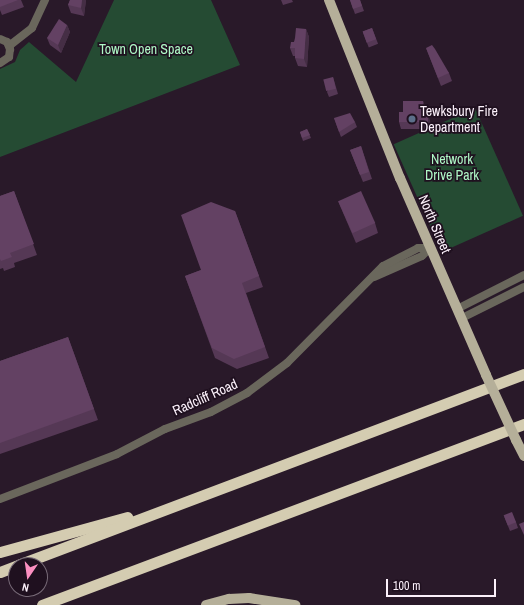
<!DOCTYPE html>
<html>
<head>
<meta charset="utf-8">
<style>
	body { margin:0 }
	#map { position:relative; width:524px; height:605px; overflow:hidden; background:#291929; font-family:"Archivo Narrow",sans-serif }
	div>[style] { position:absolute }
	.green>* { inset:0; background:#254b33; transform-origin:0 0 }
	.minor>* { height:8px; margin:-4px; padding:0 4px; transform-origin:4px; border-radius:4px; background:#6a675c }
	.major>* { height:10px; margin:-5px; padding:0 5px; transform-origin:5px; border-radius:5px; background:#b5af99 }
	.highway>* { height:11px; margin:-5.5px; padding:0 5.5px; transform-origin:5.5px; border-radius:5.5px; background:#d4ccb1 }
	.major-bridge>* { height:10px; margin:-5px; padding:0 5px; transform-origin:5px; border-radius:5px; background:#b5af99 }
	.wall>* { inset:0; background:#553855; transform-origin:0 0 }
	.shaded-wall>* { inset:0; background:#452e45 }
	.building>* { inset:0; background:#634163; transform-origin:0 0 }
	.dots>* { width:11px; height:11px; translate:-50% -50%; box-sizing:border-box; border:2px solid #1f101f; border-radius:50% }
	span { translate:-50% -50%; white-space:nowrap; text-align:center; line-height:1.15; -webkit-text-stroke:3.5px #1f101f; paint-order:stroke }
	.park-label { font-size:14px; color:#aef8c6 }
	.poi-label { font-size:14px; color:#fcf1fb }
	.left { translate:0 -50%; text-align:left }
	.street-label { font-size:14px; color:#fcf1fb }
	.north { position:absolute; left:8px; top:557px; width:40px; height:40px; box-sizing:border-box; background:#1f101f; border:1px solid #776a77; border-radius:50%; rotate:193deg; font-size:11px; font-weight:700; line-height:16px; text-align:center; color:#fcf1fb }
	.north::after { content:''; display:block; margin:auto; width:14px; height:18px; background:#fc8fc1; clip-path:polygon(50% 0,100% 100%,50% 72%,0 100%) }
	.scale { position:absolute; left:386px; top:579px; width:110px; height:18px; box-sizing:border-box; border:2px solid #fcf1fb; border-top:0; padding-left:5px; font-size:12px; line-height:14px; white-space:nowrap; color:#fcf1fb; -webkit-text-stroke:3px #1f101f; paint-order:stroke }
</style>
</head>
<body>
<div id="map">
	<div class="green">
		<i style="clip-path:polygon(114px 0,211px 0,240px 65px,0 157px,0 69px,15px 62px,20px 50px,29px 42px,76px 82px)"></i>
		<i style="left:475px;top:108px;width:118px;height:89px;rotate:66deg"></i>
	</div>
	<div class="minor">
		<i style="left:0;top:39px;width:8px;rotate:23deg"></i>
		<i style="left:7px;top:42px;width:8px;rotate:67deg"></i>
		<i style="left:10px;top:49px;width:8px;rotate:97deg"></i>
		<i style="left:9px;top:57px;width:11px;rotate:146deg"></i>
		<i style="left:9px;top:46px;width:29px;rotate:-38deg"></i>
		<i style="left:32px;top:28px;width:31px;rotate:-65deg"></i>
		<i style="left:374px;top:277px;width:52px;rotate:-23.6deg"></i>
		<i style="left:422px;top:256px;width:11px;rotate:-45deg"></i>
		<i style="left:457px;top:309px;width:75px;rotate:-26.9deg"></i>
		<i style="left:462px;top:318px;width:69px;rotate:-26.6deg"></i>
		<i style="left:0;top:499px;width:125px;rotate:-21deg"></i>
		<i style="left:117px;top:454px;width:54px;rotate:-27.5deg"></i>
		<i style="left:165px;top:429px;width:49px;rotate:-20.3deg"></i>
		<i style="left:211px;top:412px;width:41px;rotate:-27.8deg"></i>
		<i style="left:247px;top:393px;width:50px;rotate:-36.9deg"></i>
		<i style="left:287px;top:363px;width:136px;rotate:-45.3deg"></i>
		<i style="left:383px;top:266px;width:39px;rotate:-27deg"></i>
		<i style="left:418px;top:248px;width:12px"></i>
	</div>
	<div class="major">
		<i style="left:329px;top:0;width:192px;rotate:68.3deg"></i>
		<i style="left:400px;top:178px;width:215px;rotate:66.4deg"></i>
		<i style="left:516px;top:440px;width:18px;rotate:63deg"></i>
		<i style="left:206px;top:605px;width:24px;rotate:-15deg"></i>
		<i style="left:229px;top:599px;width:20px;rotate:-3deg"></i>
		<i style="left:249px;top:598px;width:47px;rotate:8.7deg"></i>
	</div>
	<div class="highway">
		<i style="left:0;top:552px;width:132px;rotate:-15.4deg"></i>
		<i style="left:18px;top:565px;width:541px;rotate:-20.68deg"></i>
		<i style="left:0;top:572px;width:17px;rotate:-21deg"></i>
		<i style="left:42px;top:605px;width:515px;rotate:-20.58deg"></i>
	</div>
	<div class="major-bridge">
		<i style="left:486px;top:375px;width:72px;rotate:65.2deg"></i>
	</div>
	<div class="wall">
		<i style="clip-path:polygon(0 0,21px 0,24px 7px,2px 15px,0 10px)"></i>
		<i style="clip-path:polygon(70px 0,86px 0,84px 16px,71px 13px,68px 5px)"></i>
		<i style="clip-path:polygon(281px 0,292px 0,293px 2px,283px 5px)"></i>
		<i style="clip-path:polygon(350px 0,360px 0,364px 11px,355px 14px)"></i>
		<i style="clip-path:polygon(67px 25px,70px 32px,61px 53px,50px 45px,47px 38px)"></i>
		<i style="left:372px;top:28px;width:17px;height:10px;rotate:69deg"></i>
		<i style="clip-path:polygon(306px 29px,309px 37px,307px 67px,298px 66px,295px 58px,295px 56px,293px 56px,290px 48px,294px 42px)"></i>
		<i style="clip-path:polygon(426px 48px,449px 73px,452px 81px,441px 86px)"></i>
		<i style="clip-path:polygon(333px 77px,338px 94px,329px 97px,327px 92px)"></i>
		<i style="clip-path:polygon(423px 101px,426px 109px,426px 113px,430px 121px,431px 129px,401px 129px,399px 122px,403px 112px)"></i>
		<i style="clip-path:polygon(334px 118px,355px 122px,357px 127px,341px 137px)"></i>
		<i style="clip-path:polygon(307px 129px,311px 138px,303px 141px,300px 132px)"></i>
		<i style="clip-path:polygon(361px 146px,372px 179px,363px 182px,350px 150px)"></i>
		<i style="clip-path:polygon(14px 191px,37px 255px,14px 263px,15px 267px,4px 271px,3px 268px,0 269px,0 196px)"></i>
		<i style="clip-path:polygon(338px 201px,375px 223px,378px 233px,356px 243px)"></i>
		<i style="clip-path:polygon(235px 211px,263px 287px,246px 293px,269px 358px,237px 369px,215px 358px,185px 276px,201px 270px)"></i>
		<i style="clip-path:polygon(68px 337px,98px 420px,0 454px,0 361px)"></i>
		<i style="clip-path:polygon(504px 516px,516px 522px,518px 528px,510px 531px)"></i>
	</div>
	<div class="shaded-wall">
		<i style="clip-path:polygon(82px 0,86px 0,84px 16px,81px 8px)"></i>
		<i style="clip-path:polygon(67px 25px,70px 32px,61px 53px,58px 45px)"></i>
		<i style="clip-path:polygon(306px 29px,309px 37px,307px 67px,304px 59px)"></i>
		<i style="clip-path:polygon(423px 101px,426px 109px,426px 121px,423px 113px)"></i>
		<i style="clip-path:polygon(428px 113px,430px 121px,431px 129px,428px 122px)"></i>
	</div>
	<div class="building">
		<i style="clip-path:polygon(0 0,18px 0,0 7px)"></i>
		<i style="clip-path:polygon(70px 0,82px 0,81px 8px,68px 5px)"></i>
		<i style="clip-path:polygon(350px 0,360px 0,362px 6px,353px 9px)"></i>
		<i style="clip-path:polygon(59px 19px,67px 25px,58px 45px,47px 38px)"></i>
		<i style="clip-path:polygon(296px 28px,306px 29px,304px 59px,295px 58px,295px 48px,290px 48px,291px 42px,294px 42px,295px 38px)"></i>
		<i style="left:372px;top:28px;width:12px;height:10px;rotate:70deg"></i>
		<i style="clip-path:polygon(432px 45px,435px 49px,449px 73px,438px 78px,426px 48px)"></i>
		<i style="left:333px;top:77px;width:12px;height:10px;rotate:76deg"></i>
		<i style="clip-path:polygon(403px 101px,423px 101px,423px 113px,428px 113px,428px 122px,399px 122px,399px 112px,403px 112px)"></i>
		<i style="clip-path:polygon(350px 113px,355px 122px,339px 132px,334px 118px)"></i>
		<i style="clip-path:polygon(307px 129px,310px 135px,302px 138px,300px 132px)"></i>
		<i style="clip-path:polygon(361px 146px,369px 172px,360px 175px,350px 150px)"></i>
		<i style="clip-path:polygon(14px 191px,34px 244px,10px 253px,12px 257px,1px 261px,0 259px,0 196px)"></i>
		<i style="left:361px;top:191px;width:35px;height:25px;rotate:66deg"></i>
		<i style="clip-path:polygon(211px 202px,235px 211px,259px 276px,242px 283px,265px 347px,234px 359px,212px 348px,185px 276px,201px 270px,181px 215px)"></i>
		<i style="clip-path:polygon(68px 337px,94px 409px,0 443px,0 361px)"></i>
		<i style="left:512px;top:512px;width:11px;height:9px;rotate:68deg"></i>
		<i style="clip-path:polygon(524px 522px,524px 535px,519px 524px)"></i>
	</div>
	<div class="dots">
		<i style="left:412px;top:119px;background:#5c6f8a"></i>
	</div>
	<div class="park-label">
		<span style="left:146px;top:49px">Town Open Space</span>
		<span style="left:452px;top:167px">Network<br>Drive Park</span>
	</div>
	<div class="poi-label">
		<span class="left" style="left:420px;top:119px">Tewksbury Fire<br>Department</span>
	</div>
	<div class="street-label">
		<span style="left:435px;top:224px;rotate:67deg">North Street</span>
		<span style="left:205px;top:397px;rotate:-24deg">Radcliff Road</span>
	</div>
	<div class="north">N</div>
	<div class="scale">100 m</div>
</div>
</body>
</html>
